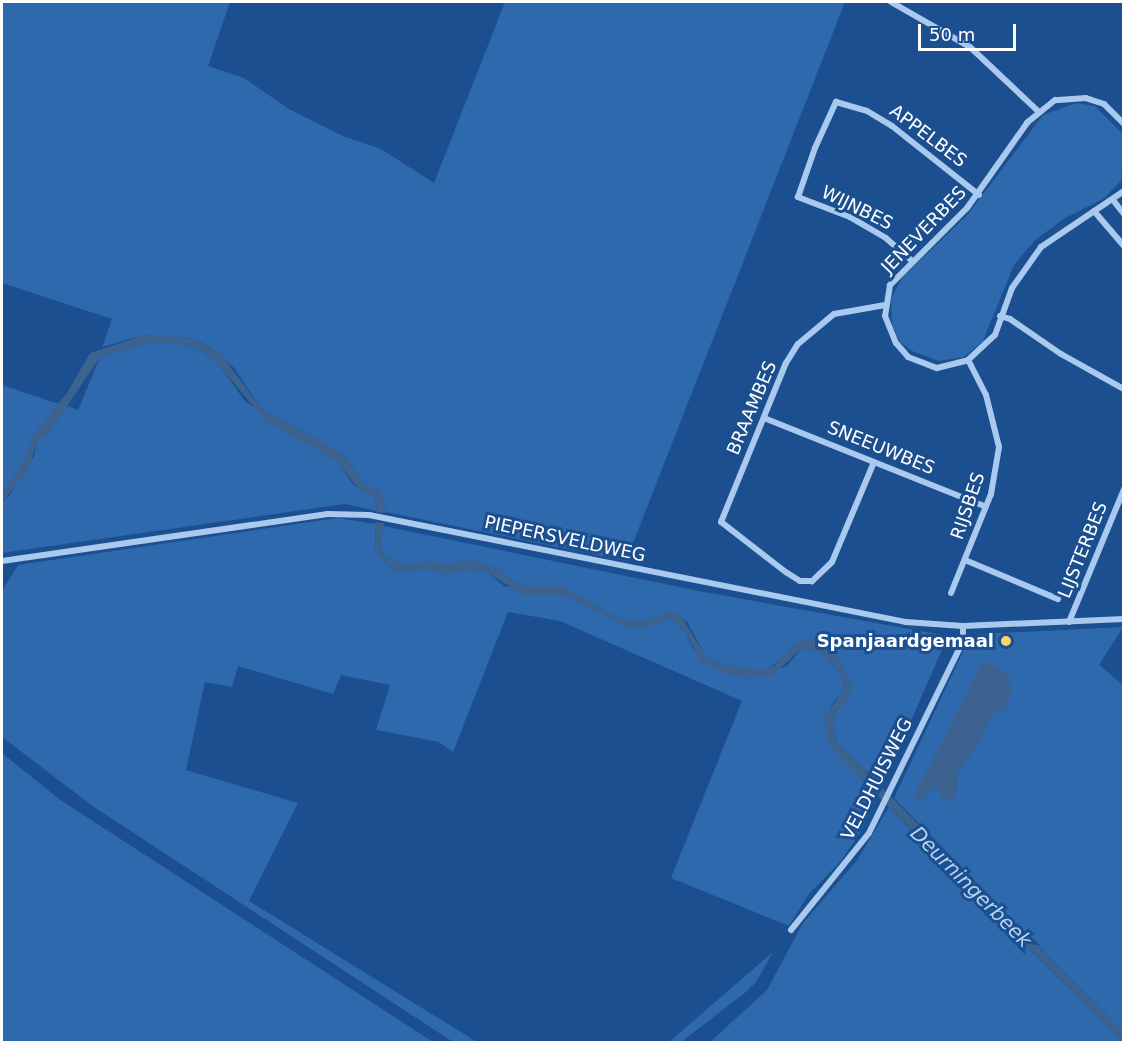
<!DOCTYPE html>
<html>
<head>
<meta charset="utf-8">
<style>
	body { margin:0 }
	#map { position:relative; width:1125px; height:1044px; overflow:hidden; background:#1b4f8f; font-family:"DejaVu Sans",sans-serif }
	div>[style] { position:absolute }
	.green>* { inset:0; background:#2e69ad }
	.water>* { inset:0; background:#3c6290 }
	.street>* { height:6px; margin:-3px; padding:0 3px; transform-origin:3px; border-radius:3px; background:#a9c9ee }
	.dots>* { width:16px; height:16px; translate:-50% -50%; box-sizing:border-box; border:3px solid #1b4f8f; border-radius:50% }
	span { translate:-50% -50%; white-space:nowrap; text-align:center; line-height:1.15; -webkit-text-stroke:6px #1b4f8f; paint-order:stroke }
	.street-label { font-size:18px; color:#fff }
	.poi-label { font-size:18px; color:#fff; font-weight:700 }
	.right { translate:-100% -50%; text-align:right }
	.water-label { font-size:20px; color:#b5d3f5; font-style:italic }
	.frame { position:absolute; inset:0; border:3px solid #fff; pointer-events:none }
	.scale { position:absolute; left:918px; top:24px; width:98px; height:27px; box-sizing:border-box; border:3px solid #fff; border-top:0; padding-left:8px; font-size:18px; line-height:21px; white-space:nowrap; color:#fff; -webkit-text-stroke:4px #1b4f8f; paint-order:stroke }
</style>
</head>
<body>
<div id="map">
	<div class="green">
		<i style="clip-path:polygon(2px 2px,230px 2px,208px 66px,244px 78px,289px 109px,343px 136px,381px 149px,434px 183px,505px 2px,845px 2px,626px 561px,386px 512px,378px 491px,365px 485px,346px 456px,261px 408px,234px 368px,210px 347px,194px 339px,145px 335px,102px 347px,112px 319px,2px 283px)"></i>
		<i style="clip-path:polygon(1076px 103px,1095px 106px,1123px 134px,1121px 181px,1103px 199px,1065px 218px,1034px 241px,1014px 265px,983px 341px,964px 357px,939px 361px,912px 351px,900px 342px,892px 325px,891px 299px,902px 278px,968px 214px,1043px 115px)"></i>
		<i style="clip-path:polygon(145px 344px,181px 344px,202px 351px,221px 368px,245px 401px,339px 463px,353px 485px,375px 498px,377px 511px,345px 504px,2px 553px,2px 502px,11px 493px,34px 456px,37px 442px,68px 406px,78px 410px,100px 357px)"></i>
		<i style="clip-path:polygon(2px 385px,59px 404px,33px 435px,24px 463px,2px 493px)"></i>
		<i style="clip-path:polygon(338px 518px,375px 524px,376px 553px,396px 572px,428px 569px,445px 574px,469px 569px,487px 572px,504px 586px,565px 595px,629px 628px,671px 619px,685px 631px,693px 649px,726px 674px,754px 678px,787px 666px,801px 649px,820px 651px,839px 672px,845px 687px,831px 706px,828px 743px,878px 796px,860px 833px,841px 861px,808px 895px,789px 926px,671px 878px,742px 701px,560px 621px,508px 612px,453px 752px,439px 742px,376px 730px,390px 685px,341px 675px,333px 694px,238px 666px,232px 687px,205px 682px,186px 770px,298px 803px,249px 901px,477px 1042px,453px 1042px,94px 807px,2px 737px,2px 591px,18px 565px)"></i>
		<i style="clip-path:polygon(383px 526px,699px 591px,948px 636px,882px 787px,836px 741px,833px 715px,846px 702px,852px 687px,841px 662px,827px 646px,808px 639px,765px 671px,721px 665px,704px 654px,687px 621px,670px 612px,642px 622px,618px 618px,562px 586px,521px 586px,497px 569px,470px 560px,445px 565px,431px 562px,400px 565px,384px 555px,380px 544px)"></i>
		<i style="clip-path:polygon(evenodd,1123px 627px,1099px 665px,1123px 685px,1123px 1032px,894px 798px,968px 641px,979px 634px,1123px 627px,1008px 675px,980px 741px,958px 770px,956px 793px,939px 787px,929px 791px,1008px 675px)"></i>
		<i style="clip-path:polygon(2px 753px,59px 799px,433px 1042px,2px 1042px)"></i>
		<i style="clip-path:polygon(889px 807px,932px 852px,1123px 1042px,710px 1042px,767px 990px,803px 923px,858px 859px)"></i>
		<i style="clip-path:polygon(773px 952px,756px 982px,746px 992px,681px 1042px,669px 1042px)"></i>
	</div>
	<div class="water">
		<i style="clip-path:polygon(145px 335px,194px 339px,220px 353px,261px 408px,346px 456px,365px 485px,383px 494px,386px 513px,377px 512px,375px 498px,358px 489px,339px 463px,266px 421px,221px 368px,202px 351px,181px 344px,145px 344px,100px 357px,51px 430px,37px 442px,28px 471px,2px 502px,2px 493px,23px 463px,33px 435px,67px 393px,90px 353px)"></i>
		<i style="clip-path:polygon(375px 522px,384px 523px,380px 544px,384px 555px,400px 565px,431px 562px,445px 565px,470px 560px,497px 569px,521px 586px,562px 586px,618px 618px,642px 622px,670px 612px,680px 614px,704px 654px,721px 665px,764px 670px,775px 665px,795px 643px,808px 639px,827px 646px,841px 662px,852px 687px,846px 703px,833px 715px,836px 741px,1123px 1032px,1123px 1042px,837px 755px,828px 743px,824px 718px,845px 687px,839px 672px,820px 651px,801px 649px,773px 675px,754px 678px,726px 674px,700px 661px,685px 631px,671px 619px,641px 629px,629px 628px,565px 595px,523px 595px,487px 572px,469px 569px,445px 574px,428px 569px,396px 572px,376px 553px)"></i>
		<i style="clip-path:polygon(989px 662px,1008px 675px,1012px 691px,1005px 709px,991px 715px,980px 741px,958px 770px,956px 793px,950px 802px,940px 797px,939px 787px,929px 791px,922px 803px,913px 798px,980px 666px)"></i>
	</div>
	<div class="street">
		<i style="left:891px;top:2px;width:91px;rotate:29.7deg"></i>
		<i style="left:970px;top:47px;width:95px;rotate:43.3deg"></i>
		<i style="left:1124px;top:124px;width:28px;rotate:-135deg"></i>
		<i style="left:1104px;top:104px;width:19px;rotate:-162deg"></i>
		<i style="left:1086px;top:98px;width:31px;rotate:176deg"></i>
		<i style="left:1055px;top:100px;width:36px;rotate:141deg"></i>
		<i style="left:1027px;top:123px;width:104px;rotate:125.2deg"></i>
		<i style="left:967px;top:208px;width:109px;rotate:135deg"></i>
		<i style="left:890px;top:285px;width:31px;rotate:99deg"></i>
		<i style="left:885px;top:316px;width:29px;rotate:68deg"></i>
		<i style="left:896px;top:343px;width:18px;rotate:49deg"></i>
		<i style="left:908px;top:357px;width:31px;rotate:21deg"></i>
		<i style="left:937px;top:368px;width:32px;rotate:-14deg"></i>
		<i style="left:968px;top:360px;width:37px;rotate:-43deg"></i>
		<i style="left:995px;top:335px;width:50px;rotate:-70.1deg"></i>
		<i style="left:1012px;top:288px;width:50px;rotate:-54.7deg"></i>
		<i style="left:1041px;top:247px;width:100px;rotate:-34deg"></i>
		<i style="left:1113px;top:200px;width:18px;rotate:52deg"></i>
		<i style="left:1094px;top:211px;width:46px;rotate:49.4deg"></i>
		<i style="left:911px;top:260px;width:33px;rotate:-139deg"></i>
		<i style="left:886px;top:238px;width:42px;rotate:-149.7deg"></i>
		<i style="left:850px;top:217px;width:56px;rotate:-159deg"></i>
		<i style="left:798px;top:197px;width:52px;rotate:-70.9deg"></i>
		<i style="left:815px;top:148px;width:51px;rotate:-65.5deg"></i>
		<i style="left:836px;top:102px;width:32px;rotate:16deg"></i>
		<i style="left:867px;top:111px;width:29px;rotate:31deg"></i>
		<i style="left:892px;top:126px;width:111px;rotate:38.4deg"></i>
		<i style="left:1000px;top:316px;width:10px;rotate:17deg"></i>
		<i style="left:1010px;top:319px;width:62px;rotate:34.5deg"></i>
		<i style="left:1061px;top:354px;width:72px;rotate:29.1deg"></i>
		<i style="left:764px;top:418px;width:239px;rotate:21.8deg"></i>
		<i style="left:874px;top:462px;width:108px;rotate:112.8deg"></i>
		<i style="left:832px;top:562px;width:28px;rotate:136deg"></i>
		<i style="left:812px;top:581px;width:12px;rotate:180deg"></i>
		<i style="left:800px;top:581px;width:15px;rotate:-148deg"></i>
		<i style="left:787px;top:573px;width:83px;rotate:-142.3deg"></i>
		<i style="left:721px;top:522px;width:172px;rotate:-67.8deg"></i>
		<i style="left:786px;top:363px;width:22px;rotate:-58deg"></i>
		<i style="left:798px;top:344px;width:47px;rotate:-39.8deg"></i>
		<i style="left:834px;top:314px;width:52px;rotate:-10deg"></i>
		<i style="left:965px;top:560px;width:101px;rotate:22.8deg"></i>
		<i style="left:2px;top:561px;width:329px;rotate:-8.2deg"></i>
		<i style="left:328px;top:514px;width:41px;rotate:1.4deg"></i>
		<i style="left:369px;top:515px;width:548px;rotate:11.27deg"></i>
		<i style="left:906px;top:622px;width:57px;rotate:4deg"></i>
		<i style="left:963px;top:626px;width:161px;rotate:-2.5deg"></i>
		<i style="left:951px;top:593px;width:107px;rotate:-68deg"></i>
		<i style="left:991px;top:494px;width:48px;rotate:-80.3deg"></i>
		<i style="left:999px;top:447px;width:54px;rotate:-104deg"></i>
		<i style="left:986px;top:395px;width:39px;rotate:-117deg"></i>
		<i style="left:1069px;top:622px;width:144px;rotate:-67.5deg"></i>
		<i style="left:791px;top:930px;width:124px;rotate:-51.2deg"></i>
		<i style="left:869px;top:833px;width:214px;rotate:-63.9deg"></i>
		<i style="left:963px;top:641px;width:15px;rotate:-90deg"></i>
	</div>
	<div class="dots">
		<i style="left:1006px;top:641px;background:#ffd166"></i>
	</div>
	<div class="street-label">
		<span style="left:928px;top:136px;rotate:37deg">APPELBES</span>
		<span style="left:857px;top:208px;rotate:26deg">WIJNBES</span>
		<span style="left:924px;top:230px;rotate:-46deg">JENEVERBES</span>
		<span style="left:752px;top:408px;rotate:-67deg">BRAAMBES</span>
		<span style="left:881px;top:448px;rotate:22deg">SNEEUWBES</span>
		<span style="left:968px;top:506px;rotate:-71deg">RIJSBES</span>
		<span style="left:565px;top:539px;rotate:12deg">PIEPERSVELDWEG</span>
		<span style="left:1083px;top:550px;rotate:-68deg">LIJSTERBES</span>
		<span style="left:877px;top:779px;rotate:-63deg">VELDHUISWEG</span>
	</div>
	<div class="poi-label">
		<span class="right" style="left:994px;top:641px">Spanjaardgemaal</span>
	</div>
	<div class="water-label">
		<span style="left:971px;top:887px;rotate:45deg">Deurningerbeek</span>
	</div>
	<div class="frame"></div>
	<div class="scale">50 m</div>
</div>
</body>
</html>
